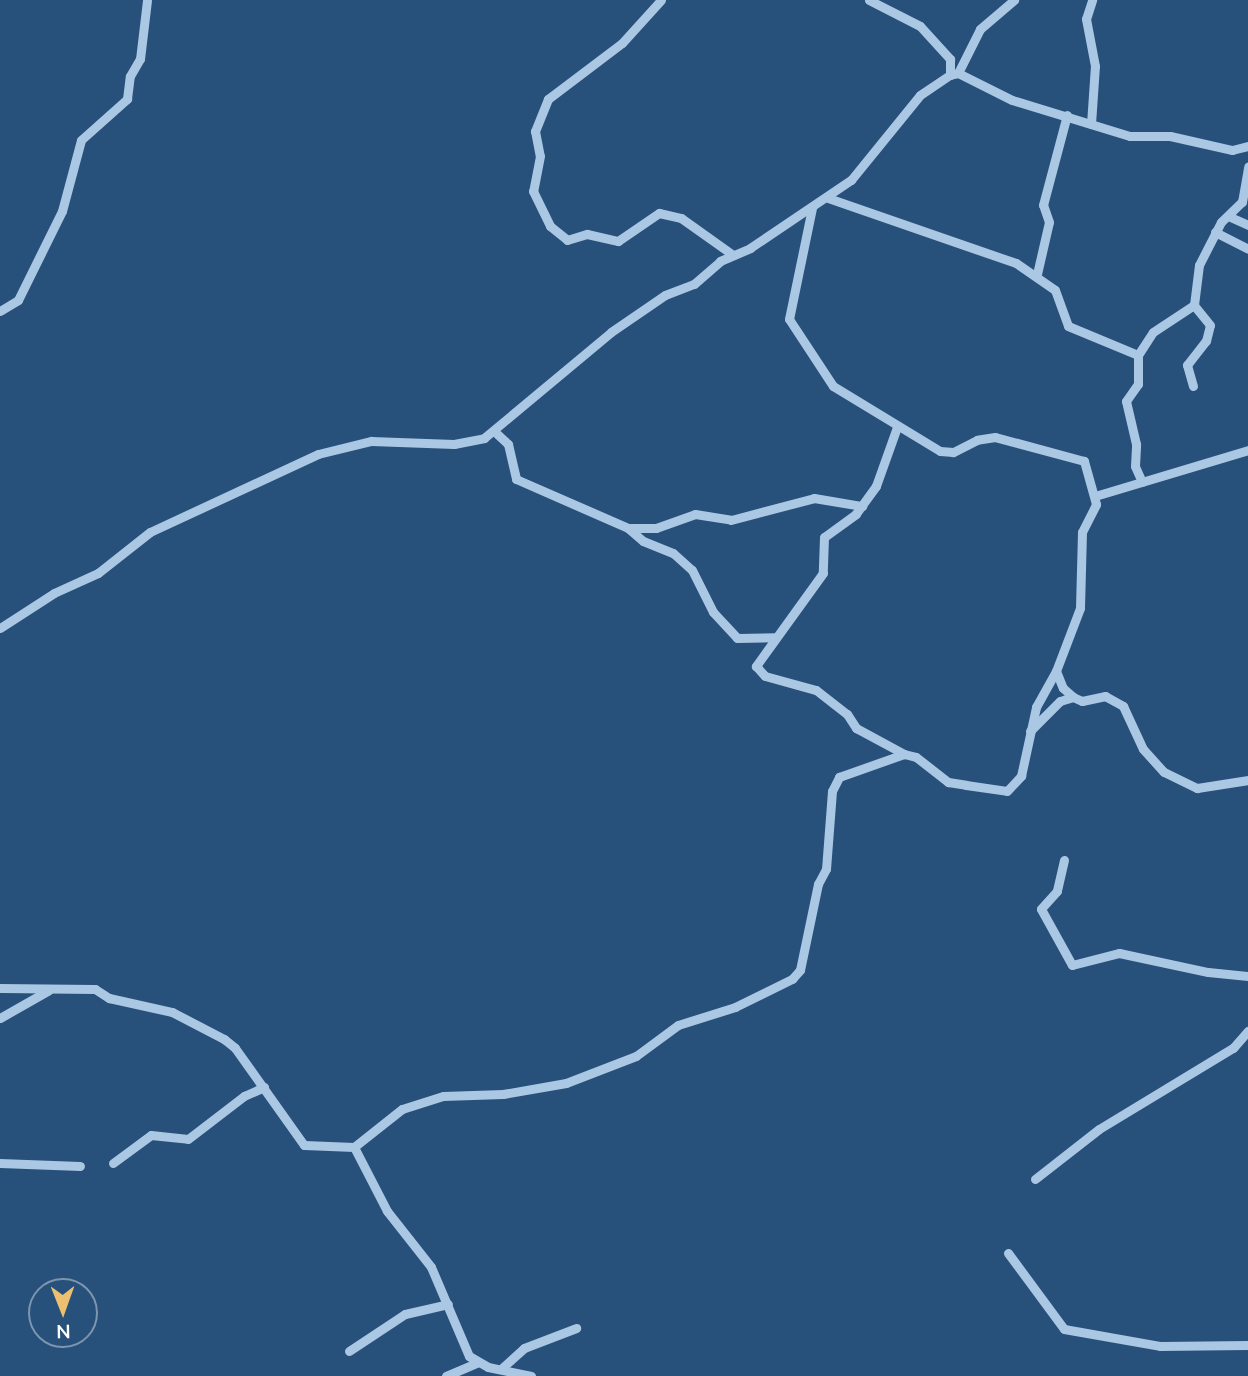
<!DOCTYPE html>
<html>
<head>
<meta charset="utf-8">
<style>
	body { margin:0 }
	#map { position:relative; width:1248px; height:1376px; overflow:hidden; background:#27507a; font-family:Mulish,sans-serif }
	div>[style] { position:absolute }
	.minor>* { height:9px; margin:-4.5px; padding:0 4.5px; transform-origin:4.5px; border-radius:4.5px; background:#aac7e3 }
	span { translate:-50% -50%; white-space:nowrap; text-align:center; line-height:1.15; -webkit-text-stroke:6px #27507a; paint-order:stroke }
	.north { position:absolute; left:28px; top:1278px; width:70px; height:70px; box-sizing:border-box; background:#27507a; border:2px solid #7d96af; border-radius:50%; rotate:179deg; font-size:19px; font-weight:700; line-height:28px; text-align:center; color:#fff }
	.north::after { content:''; display:block; margin:auto; width:24px; height:32px; background:#ebc070; clip-path:polygon(50% 0,100% 100%,50% 72%,0 100%) }
</style>
</head>
<body>
<div id="map">
	<div class="minor">
		<i style="left:661px;top:0;width:58px;rotate:132.2deg"></i>
		<i style="left:622px;top:43px;width:93px;rotate:142.9deg"></i>
		<i style="left:548px;top:99px;width:35px;rotate:112deg"></i>
		<i style="left:535px;top:131px;width:25px;rotate:79deg"></i>
		<i style="left:540px;top:156px;width:36px;rotate:101deg"></i>
		<i style="left:533px;top:191px;width:39px;rotate:64deg"></i>
		<i style="left:550px;top:226px;width:22px;rotate:39deg"></i>
		<i style="left:567px;top:240px;width:21px;rotate:-17deg"></i>
		<i style="left:587px;top:234px;width:32px;rotate:13deg"></i>
		<i style="left:618px;top:241px;width:50px;rotate:-34.3deg"></i>
		<i style="left:659px;top:213px;width:23px;rotate:13deg"></i>
		<i style="left:681px;top:218px;width:64px;rotate:35.4deg"></i>
		<i style="left:869px;top:0;width:57px;rotate:27deg"></i>
		<i style="left:920px;top:26px;width:45px;rotate:47.7deg"></i>
		<i style="left:950px;top:59px;width:16px;rotate:90deg"></i>
		<i style="left:958px;top:73px;width:49px;rotate:-63.4deg"></i>
		<i style="left:980px;top:29px;width:45px;rotate:-40.5deg"></i>
		<i style="left:1091px;top:124px;width:58px;rotate:-86.1deg"></i>
		<i style="left:1095px;top:66px;width:48px;rotate:-100.8deg"></i>
		<i style="left:1086px;top:19px;width:20px;rotate:-72deg"></i>
		<i style="left:828px;top:198px;width:199px;rotate:19.1deg"></i>
		<i style="left:1016px;top:263px;width:47px;rotate:34.7deg"></i>
		<i style="left:1055px;top:290px;width:38px;rotate:70deg"></i>
		<i style="left:1068px;top:326px;width:76px;rotate:22.5deg"></i>
		<i style="left:1228px;top:216px;width:22px;rotate:24deg"></i>
		<i style="left:1215px;top:232px;width:37px;rotate:27deg"></i>
		<i style="left:1037px;top:274px;width:53px;rotate:-77deg"></i>
		<i style="left:1049px;top:222px;width:18px;rotate:-109deg"></i>
		<i style="left:1043px;top:205px;width:93px;rotate:-75.1deg"></i>
		<i style="left:0;top:311px;width:21px;rotate:-31deg"></i>
		<i style="left:18px;top:300px;width:99px;rotate:-63.7deg"></i>
		<i style="left:62px;top:211px;width:73px;rotate:-75deg"></i>
		<i style="left:81px;top:140px;width:62px;rotate:-41.7deg"></i>
		<i style="left:127px;top:99px;width:23px;rotate:-83deg"></i>
		<i style="left:130px;top:76px;width:20px;rotate:-60deg"></i>
		<i style="left:140px;top:59px;width:59px;rotate:-83.2deg"></i>
		<i style="left:1193px;top:386px;width:22px;rotate:-106deg"></i>
		<i style="left:1187px;top:365px;width:31px;rotate:-52deg"></i>
		<i style="left:1206px;top:341px;width:16px;rotate:-76deg"></i>
		<i style="left:1210px;top:325px;width:26px;rotate:-129deg"></i>
		<i style="left:897px;top:427px;width:63px;rotate:109.6deg"></i>
		<i style="left:876px;top:486px;width:34px;rotate:126deg"></i>
		<i style="left:856px;top:514px;width:39px;rotate:144deg"></i>
		<i style="left:824px;top:537px;width:36px;rotate:92deg"></i>
		<i style="left:823px;top:573px;width:115px;rotate:125.8deg"></i>
		<i style="left:756px;top:666px;width:13px;rotate:48deg"></i>
		<i style="left:765px;top:676px;width:53px;rotate:15.4deg"></i>
		<i style="left:816px;top:690px;width:39px;rotate:38deg"></i>
		<i style="left:847px;top:714px;width:17px;rotate:57deg"></i>
		<i style="left:856px;top:728px;width:55px;rotate:28.4deg"></i>
		<i style="left:495px;top:432px;width:18px;rotate:43deg"></i>
		<i style="left:508px;top:444px;width:36px;rotate:77deg"></i>
		<i style="left:516px;top:479px;width:122px;rotate:23.6deg"></i>
		<i style="left:628px;top:528px;width:28px"></i>
		<i style="left:656px;top:528px;width:41px;rotate:-19.7deg"></i>
		<i style="left:695px;top:514px;width:36px;rotate:9deg"></i>
		<i style="left:731px;top:520px;width:86px;rotate:-14.8deg"></i>
		<i style="left:814px;top:498px;width:49px;rotate:9.5deg"></i>
		<i style="left:1142px;top:482px;width:17px;rotate:-114deg"></i>
		<i style="left:1135px;top:466px;width:22px;rotate:-87deg"></i>
		<i style="left:1136px;top:444px;width:44px;rotate:-103.1deg"></i>
		<i style="left:1126px;top:401px;width:21px;rotate:-55deg"></i>
		<i style="left:1138px;top:384px;width:29px;rotate:-90deg"></i>
		<i style="left:1138px;top:355px;width:27px;rotate:-57deg"></i>
		<i style="left:1153px;top:332px;width:49px;rotate:-33.4deg"></i>
		<i style="left:1194px;top:305px;width:40px;rotate:-82.9deg"></i>
		<i style="left:1199px;top:265px;width:48px;rotate:-62.9deg"></i>
		<i style="left:1221px;top:222px;width:29px;rotate:-44deg"></i>
		<i style="left:1242px;top:202px;width:36px;rotate:-80deg"></i>
		<i style="left:1095px;top:496px;width:160px;rotate:-16.7deg"></i>
		<i style="left:628px;top:528px;width:20px;rotate:41deg"></i>
		<i style="left:643px;top:541px;width:32px;rotate:22deg"></i>
		<i style="left:673px;top:553px;width:25px;rotate:42deg"></i>
		<i style="left:692px;top:570px;width:47px;rotate:63.4deg"></i>
		<i style="left:713px;top:612px;width:35px;rotate:47deg"></i>
		<i style="left:737px;top:638px;width:39px;rotate:-1deg"></i>
		<i style="left:0;top:628px;width:64px;rotate:-32.9deg"></i>
		<i style="left:54px;top:593px;width:48px;rotate:-24.4deg"></i>
		<i style="left:98px;top:573px;width:66px;rotate:-38.3deg"></i>
		<i style="left:150px;top:532px;width:185px;rotate:-24.9deg"></i>
		<i style="left:318px;top:454px;width:55px;rotate:-13.8deg"></i>
		<i style="left:371px;top:441px;width:83px;rotate:2.1deg"></i>
		<i style="left:454px;top:444px;width:31px;rotate:-11deg"></i>
		<i style="left:484px;top:438px;width:165px;rotate:-39.8deg"></i>
		<i style="left:611px;top:332px;width:65px;rotate:-34.4deg"></i>
		<i style="left:665px;top:295px;width:31px;rotate:-21deg"></i>
		<i style="left:694px;top:284px;width:35px;rotate:-41deg"></i>
		<i style="left:720px;top:261px;width:33px;rotate:-23deg"></i>
		<i style="left:750px;top:248px;width:122px;rotate:-34deg"></i>
		<i style="left:851px;top:180px;width:109px;rotate:-50.9deg"></i>
		<i style="left:920px;top:95px;width:36px;rotate:-34deg"></i>
		<i style="left:950px;top:75px;width:8px;rotate:-14deg"></i>
		<i style="left:958px;top:73px;width:60px;rotate:26.6deg"></i>
		<i style="left:1012px;top:100px;width:123px;rotate:17deg"></i>
		<i style="left:1130px;top:136px;width:40px"></i>
		<i style="left:1170px;top:136px;width:64px;rotate:12.7deg"></i>
		<i style="left:1232px;top:150px;width:16px;rotate:-14deg"></i>
		<i style="left:1056px;top:671px;width:18px;rotate:68deg"></i>
		<i style="left:1063px;top:688px;width:13px;rotate:42deg"></i>
		<i style="left:1073px;top:697px;width:10px;rotate:24deg"></i>
		<i style="left:1082px;top:701px;width:24px;rotate:-12deg"></i>
		<i style="left:1105px;top:696px;width:21px;rotate:29deg"></i>
		<i style="left:1123px;top:706px;width:47px;rotate:65.1deg"></i>
		<i style="left:1143px;top:749px;width:31px;rotate:48deg"></i>
		<i style="left:1164px;top:772px;width:37px;rotate:26deg"></i>
		<i style="left:1197px;top:788px;width:52px;rotate:-8.9deg"></i>
		<i style="left:1030px;top:731px;width:42px;rotate:-45deg"></i>
		<i style="left:1060px;top:701px;width:14px;rotate:-17deg"></i>
		<i style="left:1064px;top:860px;width:32px;rotate:103deg"></i>
		<i style="left:1057px;top:891px;width:24px;rotate:132deg"></i>
		<i style="left:1041px;top:909px;width:64px;rotate:61deg"></i>
		<i style="left:1072px;top:965px;width:49px;rotate:-14.3deg"></i>
		<i style="left:1119px;top:953px;width:91px;rotate:12.1deg"></i>
		<i style="left:1208px;top:972px;width:40px;rotate:5.7deg"></i>
		<i style="left:0;top:988px;width:95px;rotate:0.6deg"></i>
		<i style="left:95px;top:989px;width:17px;rotate:33deg"></i>
		<i style="left:109px;top:998px;width:65px;rotate:12.5deg"></i>
		<i style="left:172px;top:1012px;width:59px;rotate:27.4deg"></i>
		<i style="left:224px;top:1039px;width:14px;rotate:39deg"></i>
		<i style="left:235px;top:1048px;width:119px;rotate:54.6deg"></i>
		<i style="left:304px;top:1145px;width:50px;rotate:2.3deg"></i>
		<i style="left:354px;top:1147px;width:72px;rotate:62.7deg"></i>
		<i style="left:387px;top:1211px;width:71px;rotate:51.8deg"></i>
		<i style="left:431px;top:1267px;width:97px;rotate:66.9deg"></i>
		<i style="left:469px;top:1356px;width:22px;rotate:30deg"></i>
		<i style="left:488px;top:1367px;width:44px;rotate:11.8deg"></i>
		<i style="left:0;top:1018px;width:56px;rotate:-29.7deg"></i>
		<i style="left:354px;top:1147px;width:61px;rotate:-38.4deg"></i>
		<i style="left:402px;top:1109px;width:43px;rotate:-17.6deg"></i>
		<i style="left:443px;top:1096px;width:60px;rotate:-1.9deg"></i>
		<i style="left:503px;top:1094px;width:64px;rotate:-9.9deg"></i>
		<i style="left:566px;top:1083px;width:75px;rotate:-21.1deg"></i>
		<i style="left:636px;top:1056px;width:52px;rotate:-36.4deg"></i>
		<i style="left:678px;top:1025px;width:60px;rotate:-17.5deg"></i>
		<i style="left:735px;top:1007px;width:64px;rotate:-26.2deg"></i>
		<i style="left:792px;top:979px;width:12px;rotate:-48deg"></i>
		<i style="left:800px;top:970px;width:88px;rotate:-78.2deg"></i>
		<i style="left:818px;top:884px;width:17px;rotate:-62deg"></i>
		<i style="left:826px;top:869px;width:78px;rotate:-85.6deg"></i>
		<i style="left:832px;top:791px;width:16px;rotate:-63deg"></i>
		<i style="left:839px;top:777px;width:69px;rotate:-19.5deg"></i>
		<i style="left:904px;top:754px;width:12px;rotate:14deg"></i>
		<i style="left:916px;top:757px;width:41px;rotate:38deg"></i>
		<i style="left:948px;top:782px;width:18px;rotate:9deg"></i>
		<i style="left:966px;top:785px;width:41px;rotate:8.3deg"></i>
		<i style="left:1007px;top:791px;width:21px;rotate:-47deg"></i>
		<i style="left:1021px;top:776px;width:71px;rotate:-77.7deg"></i>
		<i style="left:1036px;top:707px;width:41px;rotate:-60.9deg"></i>
		<i style="left:1056px;top:671px;width:67px;rotate:-69.1deg"></i>
		<i style="left:1080px;top:608px;width:76px;rotate:-88.5deg"></i>
		<i style="left:1082px;top:532px;width:31px;rotate:-63deg"></i>
		<i style="left:1096px;top:504px;width:45px;rotate:-105.6deg"></i>
		<i style="left:1084px;top:461px;width:92px;rotate:-164.9deg"></i>
		<i style="left:995px;top:437px;width:18px;rotate:171deg"></i>
		<i style="left:977px;top:440px;width:27px;rotate:153deg"></i>
		<i style="left:953px;top:452px;width:13px;rotate:-176deg"></i>
		<i style="left:940px;top:451px;width:125px;rotate:-148.7deg"></i>
		<i style="left:833px;top:386px;width:80px;rotate:-123.3deg"></i>
		<i style="left:789px;top:319px;width:113px;rotate:-78.3deg"></i>
		<i style="left:0;top:1163px;width:80px;rotate:2.1deg"></i>
		<i style="left:113px;top:1163px;width:47px;rotate:-36.4deg"></i>
		<i style="left:151px;top:1135px;width:37px;rotate:6deg"></i>
		<i style="left:188px;top:1139px;width:71px;rotate:-37.5deg"></i>
		<i style="left:244px;top:1096px;width:22px;rotate:-24deg"></i>
		<i style="left:1035px;top:1179px;width:81px;rotate:-38deg"></i>
		<i style="left:1099px;top:1129px;width:157px;rotate:-31.2deg"></i>
		<i style="left:1233px;top:1048px;width:23px;rotate:-49deg"></i>
		<i style="left:1008px;top:1253px;width:94px;rotate:53.6deg"></i>
		<i style="left:1064px;top:1329px;width:97px;rotate:10deg"></i>
		<i style="left:1160px;top:1346px;width:88px;rotate:-0.7deg"></i>
		<i style="left:349px;top:1351px;width:67px;rotate:-33.5deg"></i>
		<i style="left:405px;top:1314px;width:44px;rotate:-13.1deg"></i>
		<i style="left:502px;top:1368px;width:30px;rotate:-42deg"></i>
		<i style="left:524px;top:1348px;width:56px;rotate:-21deg"></i>
		<i style="left:446px;top:1376px;width:34px;rotate:-23deg"></i>
	</div>
	<div class="north">N</div>
</div>
</body>
</html>
